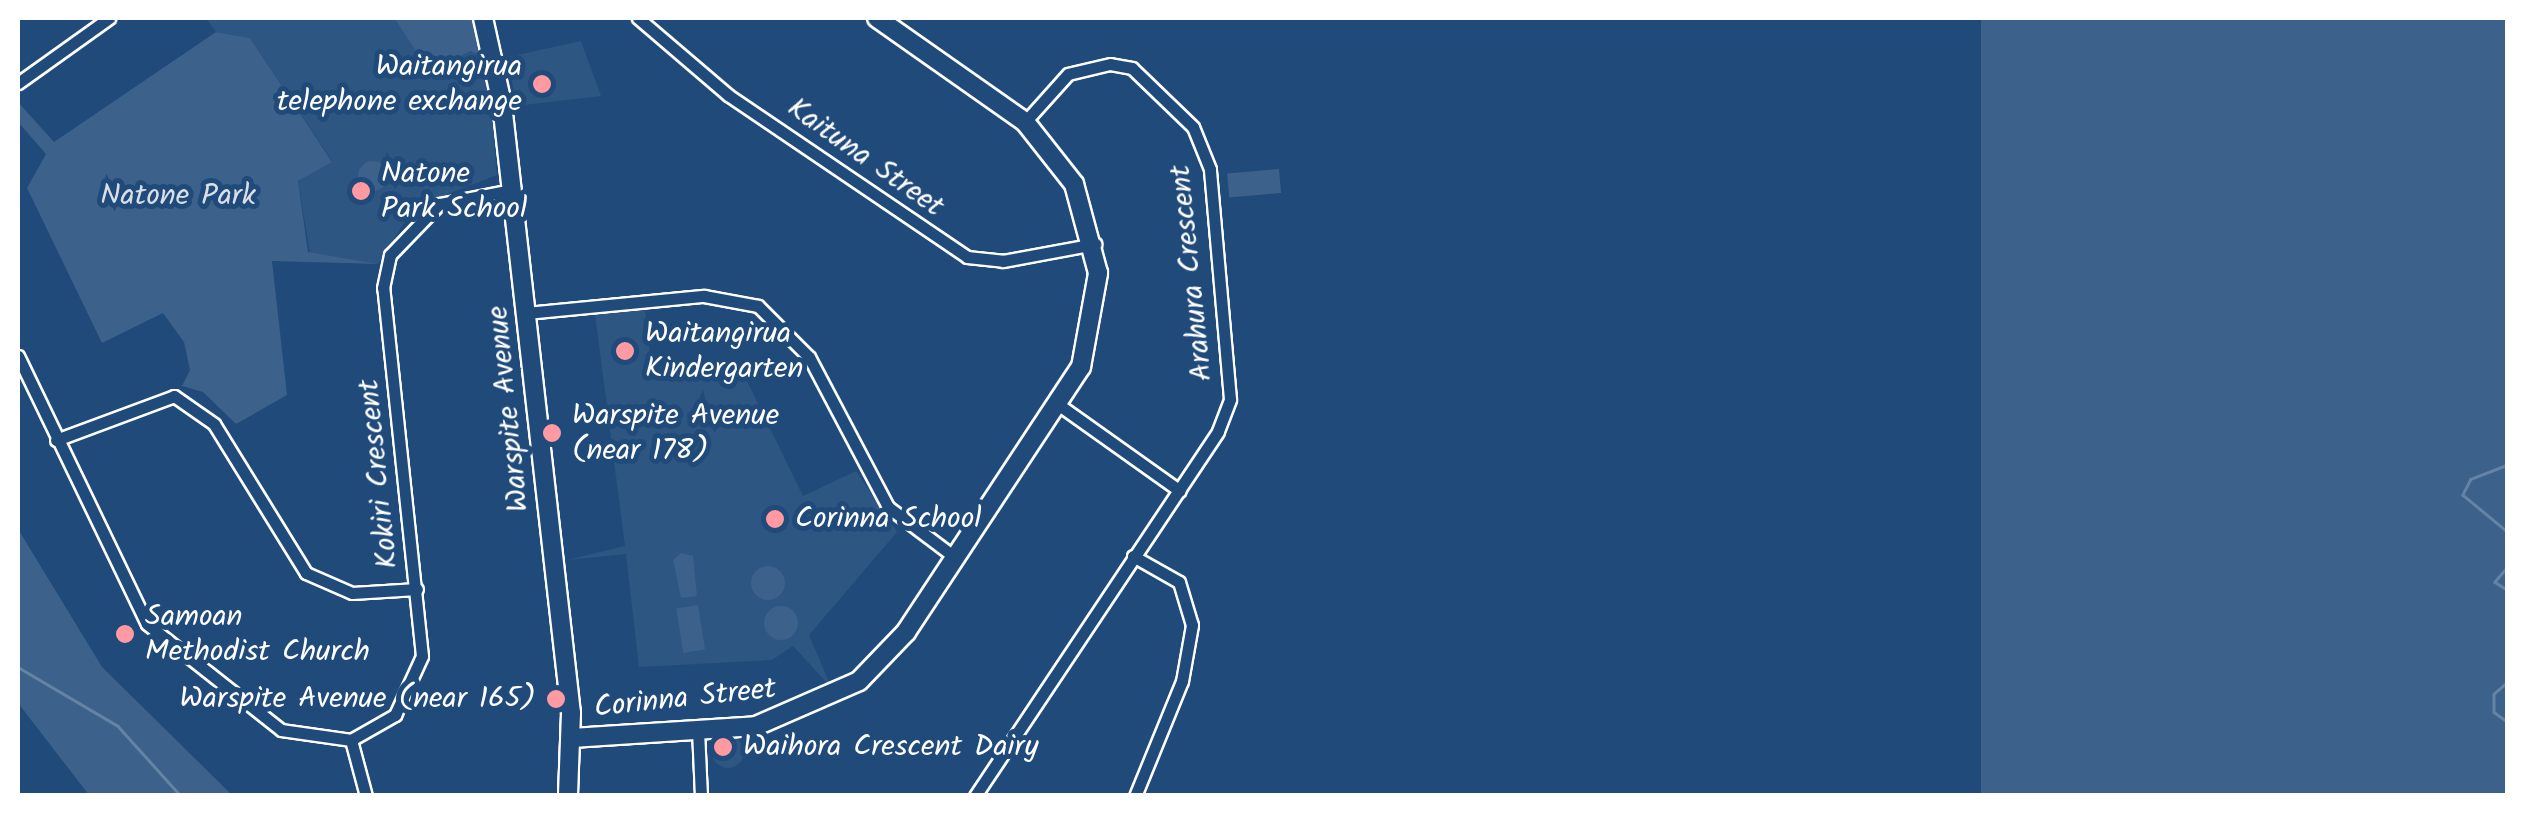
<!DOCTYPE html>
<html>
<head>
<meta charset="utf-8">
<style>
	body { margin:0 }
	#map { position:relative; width:2525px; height:813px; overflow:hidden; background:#1f4a7a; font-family:Kalam,sans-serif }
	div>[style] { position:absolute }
	.built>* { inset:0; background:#2e5683 }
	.round { border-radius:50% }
	.green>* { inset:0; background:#3c618b; transform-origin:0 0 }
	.stream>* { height:2.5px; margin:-1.25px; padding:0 1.25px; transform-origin:1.25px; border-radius:1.25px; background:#6583a4 }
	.roads { filter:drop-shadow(2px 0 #fff) drop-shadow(-2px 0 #fff) drop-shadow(0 2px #fff) drop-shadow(0 -2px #fff) }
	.street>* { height:11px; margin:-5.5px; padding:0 5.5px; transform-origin:5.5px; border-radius:5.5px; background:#1f4a7a }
	.secondary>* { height:18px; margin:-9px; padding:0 9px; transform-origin:9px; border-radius:9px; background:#1f4a7a }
	.dots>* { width:28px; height:28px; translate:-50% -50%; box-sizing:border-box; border:5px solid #1f4a7a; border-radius:50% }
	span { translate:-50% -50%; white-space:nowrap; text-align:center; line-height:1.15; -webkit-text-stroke:10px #1f4a7a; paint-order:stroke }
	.poi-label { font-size:30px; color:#fff }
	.right { translate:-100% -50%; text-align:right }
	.left { translate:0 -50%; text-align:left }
	.street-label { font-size:30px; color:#fff }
	.park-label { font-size:30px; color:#d8dfe8 }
	.frame { position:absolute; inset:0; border:20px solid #fff; pointer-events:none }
</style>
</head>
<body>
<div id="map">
	<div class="built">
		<i style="clip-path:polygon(206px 18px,394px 18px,430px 72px,472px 51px,486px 55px,497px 175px,414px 207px,378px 264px,310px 254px,298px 181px,332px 161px,250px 38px,216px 32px)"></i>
		<i style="clip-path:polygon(581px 41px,601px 96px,516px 106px,508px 57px)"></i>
		<i style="clip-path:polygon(645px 309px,651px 365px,706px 359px,747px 381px,803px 496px,856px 471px,897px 532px,809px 635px,831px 687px,793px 646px,772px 660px,639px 667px,626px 554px,567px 560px,625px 546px,595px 314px)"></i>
		<i class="round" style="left:712px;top:736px;width:32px;height:32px"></i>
	</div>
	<div class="green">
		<i style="clip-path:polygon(394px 18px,472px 18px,482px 56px,471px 51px,430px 72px)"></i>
		<i style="left:1981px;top:18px;width:526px;height:779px"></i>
		<i style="clip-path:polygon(216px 32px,250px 38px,332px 162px,298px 181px,308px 252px,378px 264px,272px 261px,287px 395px,236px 424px,203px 392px,182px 386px,190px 370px,184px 342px,163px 313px,102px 343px,27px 188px,46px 154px,18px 122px,18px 102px,54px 142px)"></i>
		<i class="round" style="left:358px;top:161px;width:30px;height:30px"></i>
		<i style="left:1279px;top:169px;width:24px;height:52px;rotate:85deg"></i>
		<i style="clip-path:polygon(18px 529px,102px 667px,232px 795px,89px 795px,18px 703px)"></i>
		<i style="clip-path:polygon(681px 553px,693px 556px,697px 596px,681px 598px,673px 560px)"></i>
		<i class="round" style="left:751px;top:566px;width:34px;height:34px"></i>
		<i style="left:698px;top:605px;width:45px;height:22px;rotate:81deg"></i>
		<i class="round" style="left:764px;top:606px;width:34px;height:34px"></i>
	</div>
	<div class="stream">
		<i style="left:2508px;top:465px;width:40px;rotate:159deg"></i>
		<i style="left:2471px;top:479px;width:18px;rotate:117deg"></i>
		<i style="left:2463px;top:495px;width:58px;rotate:39.4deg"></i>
		<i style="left:2508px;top:567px;width:20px;rotate:131deg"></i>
		<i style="left:2495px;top:582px;width:15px;rotate:32deg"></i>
		<i style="left:18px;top:667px;width:116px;rotate:30.5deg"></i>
		<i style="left:118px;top:726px;width:94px;rotate:48deg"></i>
		<i style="left:2508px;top:682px;width:18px;rotate:139deg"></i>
		<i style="left:2494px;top:694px;width:18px;rotate:90deg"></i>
		<i style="left:2494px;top:712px;width:17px;rotate:36deg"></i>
	</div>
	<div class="roads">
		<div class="street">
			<i style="left:638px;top:18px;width:118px;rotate:40.5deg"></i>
			<i style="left:728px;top:95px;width:289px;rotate:34.1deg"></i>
			<i style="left:967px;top:257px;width:36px;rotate:6deg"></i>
			<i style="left:1003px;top:261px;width:94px;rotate:-10.5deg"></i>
			<i style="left:18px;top:83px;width:112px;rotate:-35.5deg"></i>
			<i style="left:526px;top:313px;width:179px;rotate:-5.5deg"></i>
			<i style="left:704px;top:296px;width:55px;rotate:10.5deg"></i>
			<i style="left:758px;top:306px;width:72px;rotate:45deg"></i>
			<i style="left:809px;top:357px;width:170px;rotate:62.2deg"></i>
			<i style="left:888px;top:507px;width:85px;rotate:36.9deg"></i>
			<i style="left:18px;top:356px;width:297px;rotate:64.3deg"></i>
			<i style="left:147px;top:624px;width:171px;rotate:38.3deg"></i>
			<i style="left:281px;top:730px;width:71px;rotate:8.1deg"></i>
			<i style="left:351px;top:740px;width:51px;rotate:-29.6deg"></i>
			<i style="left:395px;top:715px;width:65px;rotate:-65.4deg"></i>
			<i style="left:422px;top:656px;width:370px;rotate:-96deg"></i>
			<i style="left:383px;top:288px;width:34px;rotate:-78deg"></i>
			<i style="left:390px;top:255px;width:71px;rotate:-46.1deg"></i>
			<i style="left:439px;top:204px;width:74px;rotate:-10.9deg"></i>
			<i style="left:1059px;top:405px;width:148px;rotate:35.4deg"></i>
			<i style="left:56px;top:440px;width:126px;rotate:-20.4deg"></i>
			<i style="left:174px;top:396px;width:49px;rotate:35deg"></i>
			<i style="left:214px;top:424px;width:175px;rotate:58.3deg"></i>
			<i style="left:306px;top:573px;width:50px;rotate:23.5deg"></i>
			<i style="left:352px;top:593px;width:65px;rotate:-3.5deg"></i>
			<i style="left:1133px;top:556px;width:53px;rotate:29.5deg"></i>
			<i style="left:1179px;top:582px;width:45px;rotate:73.2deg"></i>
			<i style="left:1192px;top:625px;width:57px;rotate:100.1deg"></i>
			<i style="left:1182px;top:681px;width:124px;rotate:112.2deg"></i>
			<i style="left:698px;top:730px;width:66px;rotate:87.4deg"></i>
			<i style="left:351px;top:740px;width:58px;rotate:75deg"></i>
			<i style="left:975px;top:796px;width:438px;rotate:-56.3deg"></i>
			<i style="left:1218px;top:431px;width:34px;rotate:-69deg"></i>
			<i style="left:1230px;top:399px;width:231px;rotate:-95deg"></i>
			<i style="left:1210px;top:169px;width:45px;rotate:-112deg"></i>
			<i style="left:1193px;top:127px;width:85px;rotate:-136deg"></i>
			<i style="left:1132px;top:68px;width:22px;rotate:-170deg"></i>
			<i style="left:1110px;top:64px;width:43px;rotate:166.6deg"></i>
			<i style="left:1068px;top:74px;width:64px;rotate:131.9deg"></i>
		</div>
		<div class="secondary">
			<i style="left:483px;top:18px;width:88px;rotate:77.5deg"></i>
			<i style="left:502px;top:104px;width:613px;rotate:83.54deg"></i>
			<i style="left:571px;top:713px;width:83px;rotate:92.1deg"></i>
			<i style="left:572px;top:738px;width:184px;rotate:-3.7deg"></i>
			<i style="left:756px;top:726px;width:112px;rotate:-23.6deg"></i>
			<i style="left:859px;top:681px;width:68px;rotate:-46.2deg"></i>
			<i style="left:906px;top:632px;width:318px;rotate:-56.6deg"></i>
			<i style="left:1081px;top:367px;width:96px;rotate:-79.7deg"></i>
			<i style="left:1098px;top:273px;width:92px;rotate:-105.1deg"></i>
			<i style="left:1074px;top:184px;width:79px;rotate:-128.3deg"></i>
			<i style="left:1025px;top:122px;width:181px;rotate:-144.9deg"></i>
		</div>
	</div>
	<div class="dots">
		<i style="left:542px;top:84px;background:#ff9aa2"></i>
		<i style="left:361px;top:191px;background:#ff9aa2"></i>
		<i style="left:625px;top:351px;background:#ff9aa2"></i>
		<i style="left:552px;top:433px;background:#ff9aa2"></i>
		<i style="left:775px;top:519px;background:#ff9aa2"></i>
		<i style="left:125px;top:634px;background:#ff9aa2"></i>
		<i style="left:556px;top:699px;background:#ff9aa2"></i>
		<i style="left:723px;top:747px;background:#ff9aa2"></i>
	</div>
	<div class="poi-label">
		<span class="right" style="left:522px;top:84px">Waitangirua<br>telephone exchange</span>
		<span class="left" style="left:381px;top:191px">Natone<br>Park School</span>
		<span class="left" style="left:645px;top:351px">Waitangirua<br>Kindergarten</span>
		<span class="left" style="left:572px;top:433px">Warspite Avenue<br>(near 178)</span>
		<span class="left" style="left:795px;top:519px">Corinna School</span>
		<span class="left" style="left:145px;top:634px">Samoan<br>Methodist Church</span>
		<span class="right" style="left:536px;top:699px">Warspite Avenue (near 165)</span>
		<span class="left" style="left:743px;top:747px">Waihora Crescent Dairy</span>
	</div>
	<div class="street-label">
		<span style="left:865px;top:158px;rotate:35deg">Kaituna Street</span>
		<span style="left:1192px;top:273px;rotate:-96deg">Arahura Crescent</span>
		<span style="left:509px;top:409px;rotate:-96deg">Warspite Avenue</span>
		<span style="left:379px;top:474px;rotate:-96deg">Kokiri Crescent</span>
		<span style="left:685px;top:699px;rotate:-6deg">Corinna Street</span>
	</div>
	<div class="park-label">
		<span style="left:178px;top:196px">Natone Park</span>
	</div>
	<div class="frame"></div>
</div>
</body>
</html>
